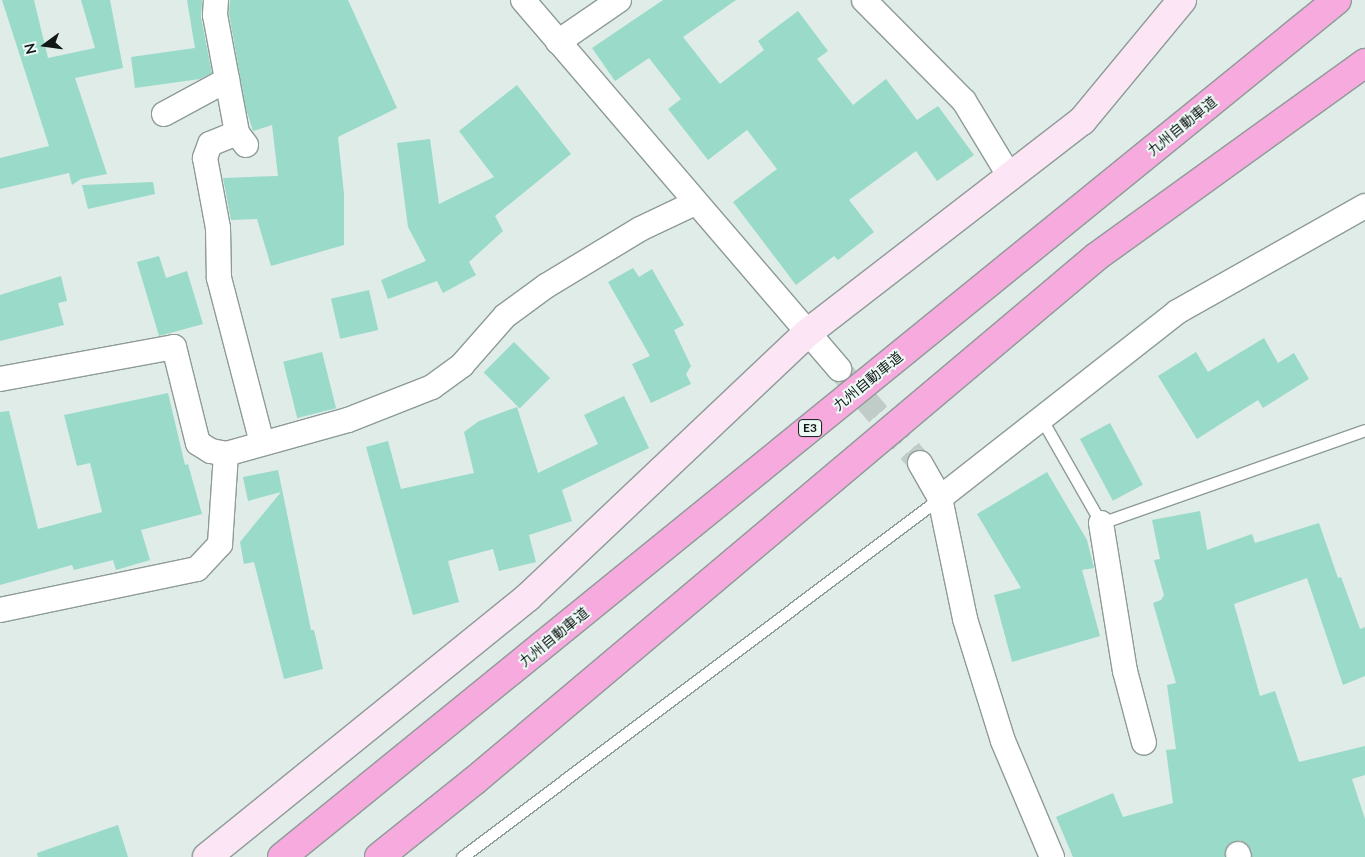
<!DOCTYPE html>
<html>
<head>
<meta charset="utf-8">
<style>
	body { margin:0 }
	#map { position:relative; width:1365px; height:857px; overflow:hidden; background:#dfece8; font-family:Lato,"Noto Sans JP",sans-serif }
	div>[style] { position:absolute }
	.building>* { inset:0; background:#9adac9; transform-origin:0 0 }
	.street-tunnel>* { height:24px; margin-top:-12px; transform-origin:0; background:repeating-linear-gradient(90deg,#c0ccc8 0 24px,transparent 0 36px) }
	.roads { filter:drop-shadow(1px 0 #8e9b97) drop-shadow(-1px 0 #8e9b97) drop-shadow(0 1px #8e9b97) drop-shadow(0 -1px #8e9b97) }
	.lane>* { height:11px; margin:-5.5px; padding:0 5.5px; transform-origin:5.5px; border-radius:5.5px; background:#fff }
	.street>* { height:24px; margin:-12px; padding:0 12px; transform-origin:12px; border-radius:12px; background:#fff }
	.secondary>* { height:28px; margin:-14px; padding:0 14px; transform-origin:14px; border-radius:14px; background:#fce6f5 }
	.highway>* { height:28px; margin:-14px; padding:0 14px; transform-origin:14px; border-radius:14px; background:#f6aadd }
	span { translate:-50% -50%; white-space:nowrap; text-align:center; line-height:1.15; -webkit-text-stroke:4px #ecfaf6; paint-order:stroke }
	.shield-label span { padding:1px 4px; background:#ecfaf6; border:1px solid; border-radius:4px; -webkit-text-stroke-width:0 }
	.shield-label { font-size:12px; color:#131816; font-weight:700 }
	.street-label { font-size:14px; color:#131816 }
	.north { position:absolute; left:20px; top:20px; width:50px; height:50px; -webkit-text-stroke:4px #ecfaf6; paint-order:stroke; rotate:256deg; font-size:14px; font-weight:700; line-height:20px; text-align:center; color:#131816 }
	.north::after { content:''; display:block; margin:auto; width:18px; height:22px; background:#131816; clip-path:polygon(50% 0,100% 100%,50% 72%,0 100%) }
</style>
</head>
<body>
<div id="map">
	<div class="building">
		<i style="clip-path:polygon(2px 0,34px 0,48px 58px,95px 48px,81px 0,110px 0,123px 68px,75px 78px,107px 174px,81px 179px,72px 185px,69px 173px,0 189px,0 158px,49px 146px)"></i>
		<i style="clip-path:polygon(187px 0,202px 0,201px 17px,212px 73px,200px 79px,135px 88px,131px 57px,195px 48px)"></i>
		<i style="clip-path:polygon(230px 0,348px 0,397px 108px,338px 137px,344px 194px,344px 245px,271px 266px,257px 219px,231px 220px,223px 178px,278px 176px,272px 125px,253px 131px,246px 109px,229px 14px)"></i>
		<i style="clip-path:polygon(663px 0,736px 0,683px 37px,720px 84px,764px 50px,758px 41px,798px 11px,828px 51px,817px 59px,853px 105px,886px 79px,917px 120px,938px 106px,974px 155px,937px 181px,916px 151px,849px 200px,874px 232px,838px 260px,834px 256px,796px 285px,733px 202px,777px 169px,747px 130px,708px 160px,668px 109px,681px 99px,649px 58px,615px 81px,592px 48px)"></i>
		<i style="clip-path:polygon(517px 85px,571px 154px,495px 216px,503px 231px,469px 262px,476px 275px,443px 293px,437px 281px,388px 299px,381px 280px,426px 261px,408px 227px,397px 143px,430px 139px,439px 204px,494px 177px,459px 131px)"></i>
		<i style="clip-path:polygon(153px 182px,155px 194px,88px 209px,82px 185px)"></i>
		<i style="clip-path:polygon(159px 256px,166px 278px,187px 271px,203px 324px,159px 336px,137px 262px)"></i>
		<i style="clip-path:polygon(633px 268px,639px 277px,652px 269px,684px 325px,674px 330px,691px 366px,686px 374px,691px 384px,651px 403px,632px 364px,650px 356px,608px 282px)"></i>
		<i style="clip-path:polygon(61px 276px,67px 301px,58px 303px,64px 325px,0 341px,0 295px)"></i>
		<i style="left:369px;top:290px;width:41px;height:39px;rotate:77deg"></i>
		<i style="clip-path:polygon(1264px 338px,1278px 363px,1294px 353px,1309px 379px,1263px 408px,1258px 400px,1197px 439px,1158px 376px,1196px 352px,1208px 372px)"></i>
		<i style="left:514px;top:342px;width:51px;height:43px;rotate:45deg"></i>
		<i style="left:322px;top:352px;width:58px;height:40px;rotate:76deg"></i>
		<i style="clip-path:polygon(168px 393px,185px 465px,188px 464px,202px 514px,141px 530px,150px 560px,116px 570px,113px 560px,74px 570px,72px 565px,0 585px,0 412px,9px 411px,38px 529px,102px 512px,90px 463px,77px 466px,64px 415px)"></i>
		<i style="clip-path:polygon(624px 396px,649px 448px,562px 490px,572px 521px,529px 535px,536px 562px,499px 571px,493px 549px,448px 561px,459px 602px,413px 615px,366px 447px,388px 441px,401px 489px,474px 473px,464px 432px,479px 421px,517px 407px,538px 473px,598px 444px,584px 415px)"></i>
		<i style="left:1110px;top:423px;width:70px;height:34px;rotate:62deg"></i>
		<i style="clip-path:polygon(278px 470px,311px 630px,314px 630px,323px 669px,284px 679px,254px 562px,244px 564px,240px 542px,281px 492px,248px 501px,243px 477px)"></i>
		<i style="clip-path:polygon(1047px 472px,1087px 540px,1094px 568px,1082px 570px,1100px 636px,1012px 662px,994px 595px,1021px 588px,977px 514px)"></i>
		<i style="clip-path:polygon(1200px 511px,1207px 550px,1252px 534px,1255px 543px,1319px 523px,1338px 578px,1341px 577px,1360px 629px,1365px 627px,1365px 676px,1343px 685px,1307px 578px,1234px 604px,1260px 696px,1275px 691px,1299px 762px,1365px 746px,1365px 775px,1352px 779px,1365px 819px,1365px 857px,1252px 857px,1247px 844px,1240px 840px,1228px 845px,1225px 857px,1073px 857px,1056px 817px,1113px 793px,1123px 817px,1173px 803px,1166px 750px,1176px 749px,1167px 685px,1176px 683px,1153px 603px,1161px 600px,1164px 595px,1154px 560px,1160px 559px,1152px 520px)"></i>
		<i style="clip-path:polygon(118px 825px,128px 857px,38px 857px,37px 853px)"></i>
	</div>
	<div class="street-tunnel">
		<i style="left:839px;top:369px;width:124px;rotate:49.2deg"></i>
	</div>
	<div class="roads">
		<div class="lane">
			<i style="left:1041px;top:418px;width:121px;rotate:60.3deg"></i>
			<i style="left:1101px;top:523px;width:280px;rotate:-19.4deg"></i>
			<i style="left:462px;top:857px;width:598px;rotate:-36.91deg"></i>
		</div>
		<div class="street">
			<i style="left:216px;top:0;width:15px;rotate:94deg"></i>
			<i style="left:215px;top:15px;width:120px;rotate:79.4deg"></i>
			<i style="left:523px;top:0;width:486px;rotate:49.4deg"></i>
			<i style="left:864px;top:0;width:142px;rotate:45.3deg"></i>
			<i style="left:964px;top:101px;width:89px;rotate:58.8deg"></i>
			<i style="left:558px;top:42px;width:74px;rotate:-34.5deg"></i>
			<i style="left:164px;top:114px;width:72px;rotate:-28.4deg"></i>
			<i style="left:246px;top:145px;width:15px;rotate:-127deg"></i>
			<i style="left:237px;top:133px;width:29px;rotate:158deg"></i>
			<i style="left:210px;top:144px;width:15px;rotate:110deg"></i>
			<i style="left:205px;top:158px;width:71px;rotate:79.5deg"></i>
			<i style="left:218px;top:228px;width:50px;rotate:88.9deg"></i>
			<i style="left:219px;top:278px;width:171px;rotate:75.4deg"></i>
			<i style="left:0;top:379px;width:177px;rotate:-10.4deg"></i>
			<i style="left:174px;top:347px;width:99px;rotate:76deg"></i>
			<i style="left:198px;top:443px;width:15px;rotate:32deg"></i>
			<i style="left:211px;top:451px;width:15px;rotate:11deg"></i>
			<i style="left:920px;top:463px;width:40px;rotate:60.3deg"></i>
			<i style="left:940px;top:498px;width:124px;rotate:78.3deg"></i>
			<i style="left:965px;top:619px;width:128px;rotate:72.7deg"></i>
			<i style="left:1003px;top:741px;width:126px;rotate:67.1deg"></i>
			<i style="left:940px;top:498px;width:301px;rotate:-38.1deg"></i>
			<i style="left:1177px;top:312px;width:216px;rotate:-29.4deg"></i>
			<i style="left:1101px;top:523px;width:150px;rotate:80.8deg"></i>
			<i style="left:1125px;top:671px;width:74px;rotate:75.2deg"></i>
			<i style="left:0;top:610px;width:201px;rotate:-11.8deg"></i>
			<i style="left:197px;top:569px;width:34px;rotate:-47deg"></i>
			<i style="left:220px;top:544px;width:90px;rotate:-86.2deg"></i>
			<i style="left:226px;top:454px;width:127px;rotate:-15.6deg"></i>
			<i style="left:348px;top:420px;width:90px;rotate:-21.4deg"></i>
			<i style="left:432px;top:387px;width:37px;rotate:-36deg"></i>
			<i style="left:462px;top:365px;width:65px;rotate:-48.7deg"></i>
			<i style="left:505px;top:316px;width:51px;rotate:-36.2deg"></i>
			<i style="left:546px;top:286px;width:110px;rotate:-31.2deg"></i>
			<i style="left:640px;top:229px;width:61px;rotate:-25.3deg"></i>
			<i style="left:1238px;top:854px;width:3px;rotate:72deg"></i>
		</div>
		<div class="secondary">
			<i style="left:207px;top:857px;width:413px;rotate:-39deg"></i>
			<i style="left:528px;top:597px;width:383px;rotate:-43.4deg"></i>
			<i style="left:806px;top:334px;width:349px;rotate:-37.7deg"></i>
			<i style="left:1082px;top:121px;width:157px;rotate:-50.4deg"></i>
		</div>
		<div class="highway">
			<i style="left:282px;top:857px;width:1359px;rotate:-39.09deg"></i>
			<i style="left:379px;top:857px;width:122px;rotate:-38.7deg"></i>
			<i style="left:474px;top:781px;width:813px;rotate:-40.11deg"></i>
			<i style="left:1096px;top:257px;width:332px;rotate:-35.8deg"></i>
		</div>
	</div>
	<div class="shield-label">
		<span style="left:810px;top:428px">E3</span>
	</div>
	<div class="street-label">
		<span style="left:1182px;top:126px;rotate:-39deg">九州自動車道</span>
		<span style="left:868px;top:381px;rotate:-39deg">九州自動車道</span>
		<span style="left:554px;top:637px;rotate:-39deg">九州自動車道</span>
	</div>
	<div class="north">N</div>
</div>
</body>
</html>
